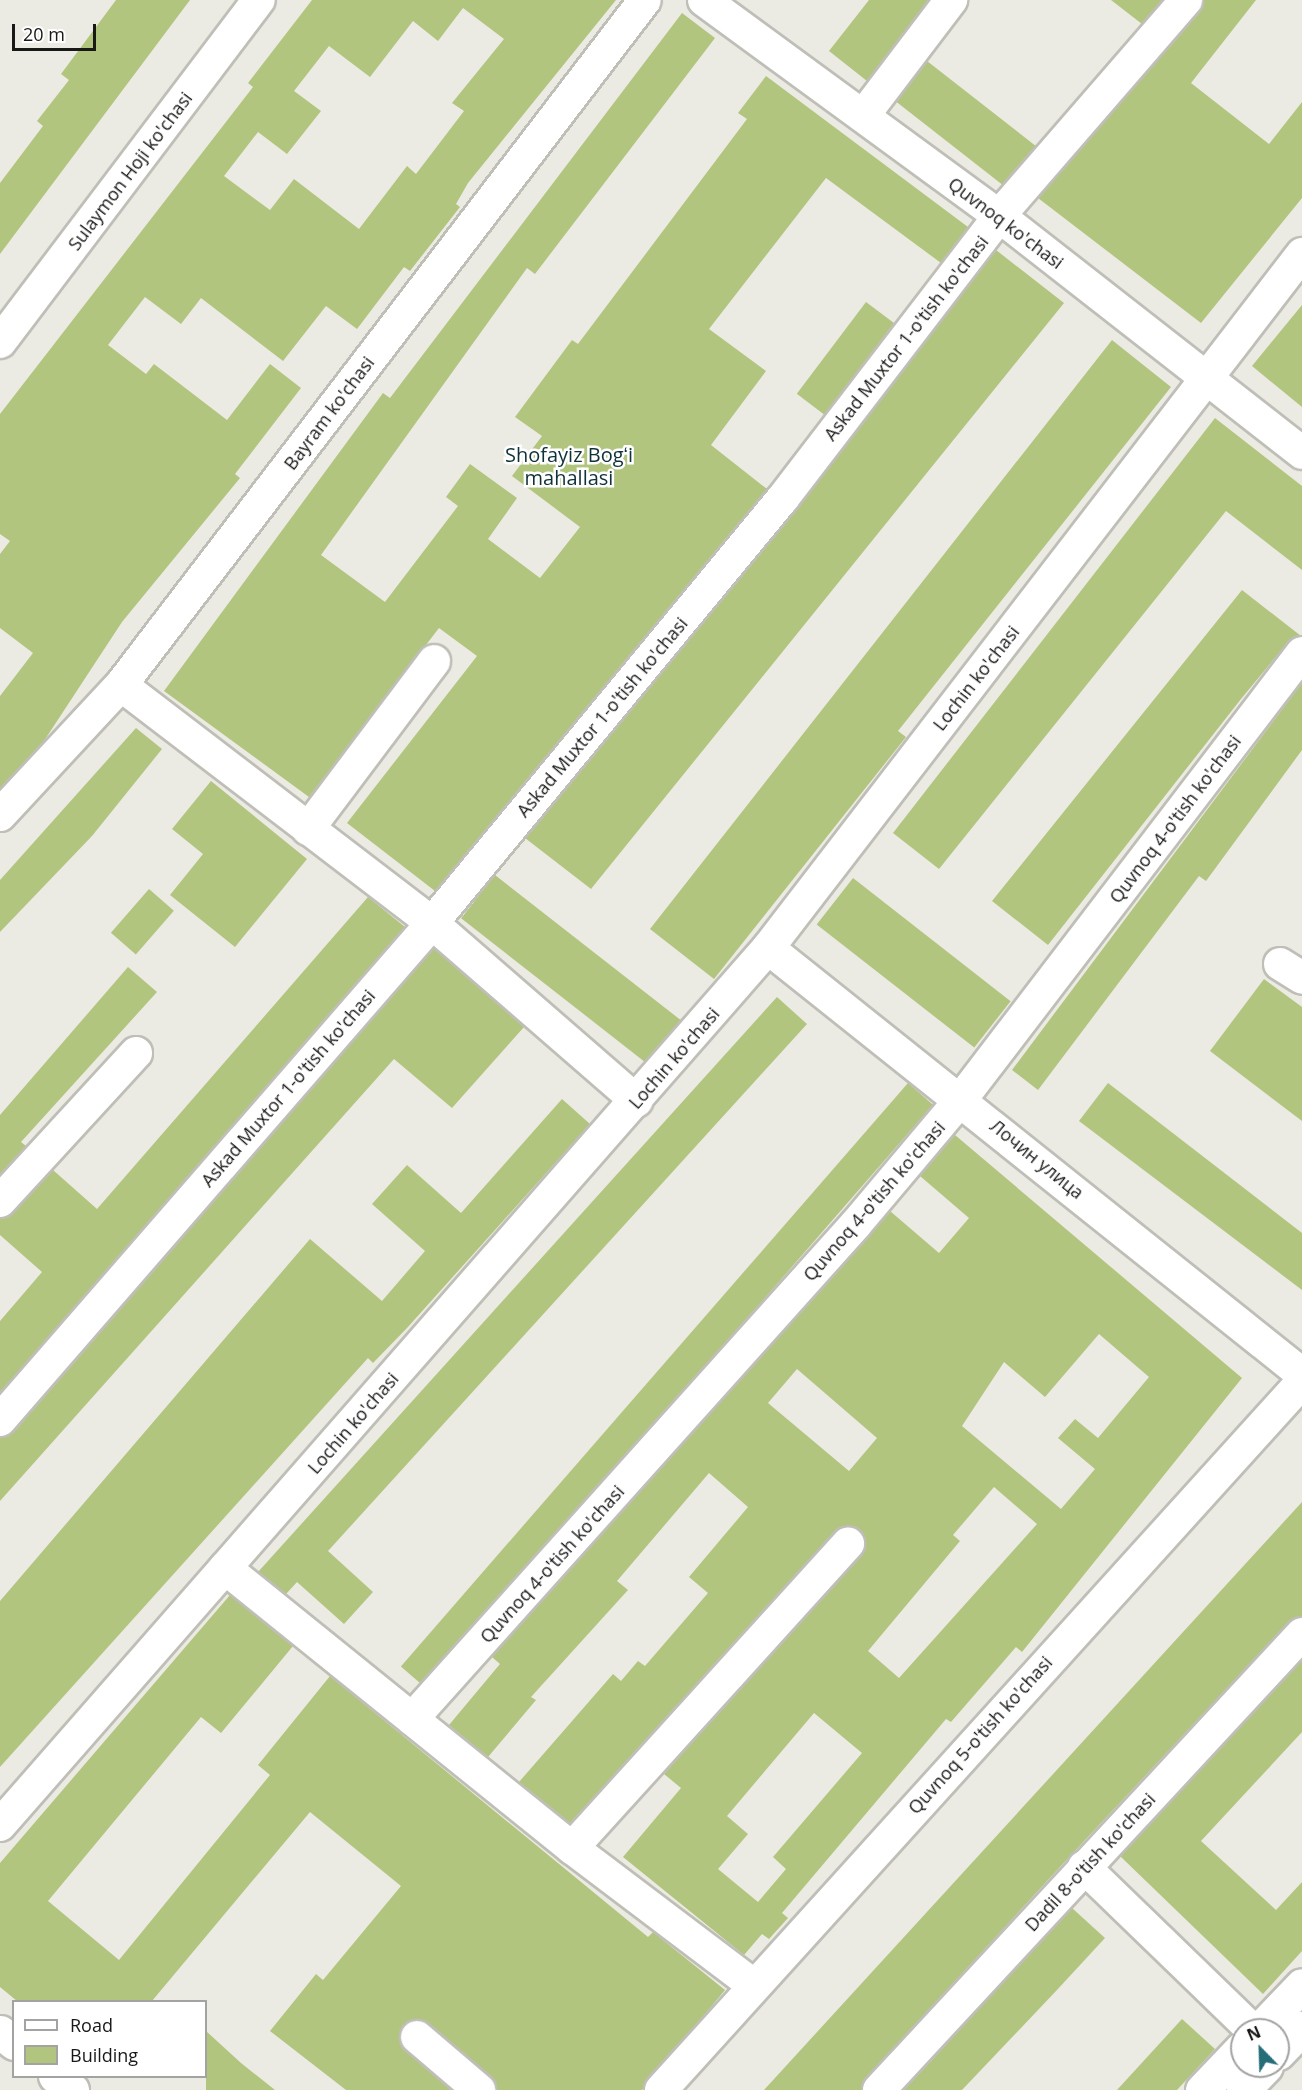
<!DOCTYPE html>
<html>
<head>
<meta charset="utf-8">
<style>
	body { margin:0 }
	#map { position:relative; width:1302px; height:2090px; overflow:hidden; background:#ebeae3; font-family:"Open Sans",sans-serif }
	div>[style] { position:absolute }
	.building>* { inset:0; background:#b2c57e; transform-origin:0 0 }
	.roads { filter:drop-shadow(2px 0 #bfbeb7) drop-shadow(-2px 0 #bfbeb7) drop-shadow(0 2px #bfbeb7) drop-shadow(0 -2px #bfbeb7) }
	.street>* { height:32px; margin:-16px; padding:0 16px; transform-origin:16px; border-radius:16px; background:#fff }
	.secondary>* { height:33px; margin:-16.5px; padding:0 16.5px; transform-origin:16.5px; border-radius:16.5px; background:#fff }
	.primary>* { height:33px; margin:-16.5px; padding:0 16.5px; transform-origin:16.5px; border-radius:16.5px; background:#fff }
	span { translate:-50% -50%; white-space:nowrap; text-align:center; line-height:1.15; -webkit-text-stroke:5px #fff; paint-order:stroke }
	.street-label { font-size:18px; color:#181816 }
	.neighbourhood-label { font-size:20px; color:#0f3137 }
	.legend { position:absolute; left:12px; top:2000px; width:195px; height:78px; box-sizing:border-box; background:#fff; border:2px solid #a3a3a2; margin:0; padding:8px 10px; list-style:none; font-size:18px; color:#181816 }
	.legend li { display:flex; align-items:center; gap:12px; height:30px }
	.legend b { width:30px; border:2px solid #a3a3a2 }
	.north { position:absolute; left:1230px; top:2018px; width:60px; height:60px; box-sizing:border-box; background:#fff; border:2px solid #a3a3a2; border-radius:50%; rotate:337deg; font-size:16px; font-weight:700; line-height:24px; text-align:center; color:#181816 }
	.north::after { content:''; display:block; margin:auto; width:21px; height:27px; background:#266d7a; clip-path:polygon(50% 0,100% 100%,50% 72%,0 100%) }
	.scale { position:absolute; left:12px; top:24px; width:84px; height:27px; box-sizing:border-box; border:3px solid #181816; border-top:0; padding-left:8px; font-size:18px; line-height:21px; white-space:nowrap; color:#181816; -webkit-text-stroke:4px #fff; paint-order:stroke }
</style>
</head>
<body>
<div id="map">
	<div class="building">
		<i style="clip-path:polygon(116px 0,190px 0,0 254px,0 183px,43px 126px,37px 121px,69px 80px,61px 74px)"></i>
		<i style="clip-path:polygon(evenodd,312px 0,616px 0,468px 183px,456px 204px,460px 207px,410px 271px,404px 267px,357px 329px,326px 306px,283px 361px,201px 298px,181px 324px,145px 297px,108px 345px,146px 374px,154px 364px,227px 420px,270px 364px,301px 388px,235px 474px,240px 478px,122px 622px,42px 744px,0 789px,0 696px,33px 653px,0 628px,0 554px,10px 541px,0 534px,0 414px,253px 87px,248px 83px,312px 0,463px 8px,504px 39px,452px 103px,464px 111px,416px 174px,407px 166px,359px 229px,294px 179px,270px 210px,224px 176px,258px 132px,287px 154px,321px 111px,294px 91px,329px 46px,370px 77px,413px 21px,438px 41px,463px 8px)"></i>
		<i style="clip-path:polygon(869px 0,928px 0,867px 81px,829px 51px)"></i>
		<i style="clip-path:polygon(1111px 0,1162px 0,1142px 24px)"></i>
		<i style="clip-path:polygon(1204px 0,1256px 0,1191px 83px,1269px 144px,1302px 102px,1302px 198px,1201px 323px,1038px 198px,1200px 12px)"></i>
		<i style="clip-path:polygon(682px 13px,715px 38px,535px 274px,527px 268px,321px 555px,385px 602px,458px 506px,446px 497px,470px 464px,517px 498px,488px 539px,540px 578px,580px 527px,512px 476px,542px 436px,515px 417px,572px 340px,578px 344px,747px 119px,738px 113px,766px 76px,968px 227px,941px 263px,826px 178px,709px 329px,766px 371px,711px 445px,767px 489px,435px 891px,347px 823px,477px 656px,439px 628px,309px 797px,164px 691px,383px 393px,390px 398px)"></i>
		<i style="left:927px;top:61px;width:138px;height:51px;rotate:38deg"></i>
		<i style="clip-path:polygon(996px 250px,1064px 303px,591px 889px,525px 838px,797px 509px)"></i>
		<i style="left:866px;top:302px;width:35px;height:115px;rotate:37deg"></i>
		<i style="clip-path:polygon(1302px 305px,1302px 407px,1252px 366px)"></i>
		<i style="clip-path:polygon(1112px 340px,1171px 387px,898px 731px,906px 737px,714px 979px,650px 929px)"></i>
		<i style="clip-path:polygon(1215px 418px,1302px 486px,1302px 570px,1226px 511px,939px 869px,893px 833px)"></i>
		<i style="clip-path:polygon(1242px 590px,1301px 636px,1288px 642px,1241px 699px,1048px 945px,992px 901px)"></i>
		<i style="clip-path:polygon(1302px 683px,1302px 750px,1206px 881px,1199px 876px,1038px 1090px,1012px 1070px)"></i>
		<i style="clip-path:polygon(136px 728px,162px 749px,92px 836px,0 932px,0 880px)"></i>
		<i style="clip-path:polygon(211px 781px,307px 859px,235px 947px,170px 895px,203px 854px,172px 829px)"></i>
		<i style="left:495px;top:875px;width:236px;height:55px;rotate:38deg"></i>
		<i style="left:853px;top:878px;width:200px;height:59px;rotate:38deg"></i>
		<i style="left:149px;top:889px;width:33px;height:58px;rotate:41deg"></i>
		<i style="clip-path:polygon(368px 897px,405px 927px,0 1393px,0 1321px,42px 1272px,0 1235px,0 1218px,13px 1213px,53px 1170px,97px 1209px)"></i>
		<i style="clip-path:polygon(434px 948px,524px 1027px,452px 1108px,394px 1059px,0 1501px,0 1438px,14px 1432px)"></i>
		<i style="clip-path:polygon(128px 967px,157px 992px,21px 1142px,26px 1146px,0 1174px,0 1115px)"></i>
		<i style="clip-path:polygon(1264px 979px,1302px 1007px,1302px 1121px,1210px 1051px)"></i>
		<i style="clip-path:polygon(777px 997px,807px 1024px,328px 1551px,373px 1592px,344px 1624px,297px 1582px,286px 1594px,258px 1572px)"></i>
		<i style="left:908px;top:1083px;width:33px;height:773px;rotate:41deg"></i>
		<i style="clip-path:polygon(1108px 1083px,1302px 1233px,1302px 1290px,1079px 1121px)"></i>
		<i style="clip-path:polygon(562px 1099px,590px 1124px,407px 1328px,373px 1363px,368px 1358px,0 1767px,0 1601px,310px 1239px,382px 1301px,425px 1251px,372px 1204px,407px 1165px,461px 1213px)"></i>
		<i style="clip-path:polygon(evenodd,955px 1135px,1242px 1378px,1022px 1652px,1016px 1647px,951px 1722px,946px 1719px,782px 1913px,788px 1918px,769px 1939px,762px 1934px,744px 1955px,623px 1857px,681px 1788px,664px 1774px,861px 1556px,865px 1539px,860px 1530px,843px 1527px,835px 1532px,570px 1823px,519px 1782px,613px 1674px,621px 1681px,638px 1661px,645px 1666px,708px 1593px,689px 1577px,748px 1507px,709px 1473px,617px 1581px,628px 1590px,531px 1697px,536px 1700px,488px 1757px,449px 1725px,500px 1664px,492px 1657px,890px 1211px,939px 1253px,969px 1218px,920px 1176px,955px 1135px,1099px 1334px,1149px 1377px,1098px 1438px,1075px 1419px,1058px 1438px,1095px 1469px,1061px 1509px,962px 1426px,1004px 1362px,1045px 1397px,1099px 1334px,955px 1135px,797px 1369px,877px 1438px,849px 1471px,768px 1403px,797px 1369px,955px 1135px,994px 1487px,1037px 1524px,899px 1678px,868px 1651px,960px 1541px,953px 1535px,994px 1487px,955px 1135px,814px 1713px,862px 1753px,773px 1857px,786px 1869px,758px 1902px,718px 1869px,748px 1834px,727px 1816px,814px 1713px)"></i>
		<i style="clip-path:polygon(1302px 1502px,1302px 1617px,1289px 1622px,1071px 1855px,866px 2078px,862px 2090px,764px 2090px)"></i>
		<i style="clip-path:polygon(230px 1595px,293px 1646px,221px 1733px,201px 1717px,48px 1901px,119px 1960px,270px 1775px,258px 1765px,330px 1676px,648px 1937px,653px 1932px,725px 1990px,642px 2090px,497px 2090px,491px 2076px,420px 2019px,403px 2026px,400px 2044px,451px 2090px,346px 2090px,270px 2031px,316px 1974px,323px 1980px,401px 1886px,310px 1812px,152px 2001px,17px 2001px,0 1987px,0 1863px)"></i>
		<i style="clip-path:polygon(1302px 1660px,1302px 1732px,1201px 1841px,1276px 1910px,1302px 1882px,1302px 1951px,1263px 1994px,1120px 1856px)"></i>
		<i style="clip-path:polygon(1072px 1908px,1105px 1938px,1056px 1991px,962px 2090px,904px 2090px)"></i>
		<i style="clip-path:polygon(1182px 2019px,1215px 2049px,1177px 2090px,1117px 2090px)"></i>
		<i style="clip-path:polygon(206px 2031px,241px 2063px,275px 2090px,206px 2090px)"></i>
	</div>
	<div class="roads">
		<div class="street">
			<i style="left:704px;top:0;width:366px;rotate:36.2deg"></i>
			<i style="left:999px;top:216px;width:385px;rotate:38deg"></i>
			<i style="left:863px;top:116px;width:146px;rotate:-52.8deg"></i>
			<i style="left:0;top:342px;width:429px;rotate:-52.9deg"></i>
			<i style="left:121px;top:685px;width:392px;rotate:37.4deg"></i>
			<i style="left:432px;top:923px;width:271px;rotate:41deg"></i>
			<i style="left:0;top:815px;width:178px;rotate:-47.1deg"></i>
			<i style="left:121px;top:685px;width:862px;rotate:-52.59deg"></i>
			<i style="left:308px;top:829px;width:210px;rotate:-53.1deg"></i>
			<i style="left:768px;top:948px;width:683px;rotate:38.58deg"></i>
			<i style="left:1280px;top:964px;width:26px;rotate:32deg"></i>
			<i style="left:0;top:1201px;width:201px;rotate:-47.4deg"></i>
			<i style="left:0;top:1420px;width:659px;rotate:-49deg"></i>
			<i style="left:432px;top:923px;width:551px;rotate:-50.45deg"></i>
			<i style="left:783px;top:498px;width:355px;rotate:-52.5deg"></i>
			<i style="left:999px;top:216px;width:286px;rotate:-49.1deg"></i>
			<i style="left:225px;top:1568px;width:446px;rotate:38.9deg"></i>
			<i style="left:572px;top:1848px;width:227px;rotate:37.1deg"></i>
			<i style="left:412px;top:1719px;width:665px;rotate:-48.11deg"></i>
			<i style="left:856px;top:1224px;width:165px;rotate:-49.9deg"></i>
			<i style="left:962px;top:1098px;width:560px;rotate:-52.62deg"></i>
			<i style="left:0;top:1825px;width:1166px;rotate:-48.79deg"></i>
			<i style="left:768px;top:948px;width:876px;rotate:-52.42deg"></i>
			<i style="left:572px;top:1848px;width:411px;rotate:-47.8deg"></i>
			<i style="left:1084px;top:1867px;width:234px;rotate:44.1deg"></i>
			<i style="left:417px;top:2037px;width:82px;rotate:40.5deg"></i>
			<i style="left:661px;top:2090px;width:955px;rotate:-47.84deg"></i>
			<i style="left:879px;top:2090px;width:622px;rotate:-47.15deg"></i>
		</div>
		<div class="secondary">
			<i style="left:0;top:2032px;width:18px;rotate:38deg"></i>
			<i style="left:55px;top:2076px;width:22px;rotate:39deg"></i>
		</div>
		<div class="primary">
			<i style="left:1259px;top:2030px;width:62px;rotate:-46.3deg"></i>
			<i style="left:1278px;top:2053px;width:35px;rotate:-46deg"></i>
			<i style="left:1202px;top:2090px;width:58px;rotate:-46.4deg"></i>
			<i style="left:1243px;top:2090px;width:33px;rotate:-46deg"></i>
		</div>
	</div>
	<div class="street-label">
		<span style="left:130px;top:171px;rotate:-53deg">Sulaymon Hoji ko'chasi</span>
		<span style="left:1006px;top:223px;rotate:37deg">Quvnoq ko'chasi</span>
		<span style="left:906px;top:338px;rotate:-52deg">Askad Muxtor 1-o'tish ko'chasi</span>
		<span style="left:329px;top:413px;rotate:-53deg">Bayram ko'chasi</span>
		<span style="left:976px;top:678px;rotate:-52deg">Lochin ko'chasi</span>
		<span style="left:602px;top:717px;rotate:-50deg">Askad Muxtor 1-o'tish ko'chasi</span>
		<span style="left:1175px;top:819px;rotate:-53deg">Quvnoq 4-o'tish ko'chasi</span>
		<span style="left:674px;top:1058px;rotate:-49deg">Lochin ko'chasi</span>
		<span style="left:288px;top:1088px;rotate:-49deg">Askad Muxtor 1-o'tish ko'chasi</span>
		<span style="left:1037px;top:1159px;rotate:39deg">Лочин улица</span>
		<span style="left:874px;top:1201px;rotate:-49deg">Quvnoq 4-o'tish ko'chasi</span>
		<span style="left:353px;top:1423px;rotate:-49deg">Lochin ko'chasi</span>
		<span style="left:552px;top:1564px;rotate:-48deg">Quvnoq 4-o'tish ko'chasi</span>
		<span style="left:980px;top:1735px;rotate:-48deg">Quvnoq 5-o'tish ko'chasi</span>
		<span style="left:1090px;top:1862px;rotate:-47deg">Dadil 8-o'tish ko'chasi</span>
	</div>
	<div class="neighbourhood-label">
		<span style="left:569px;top:466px">Shofayiz Bogʻi<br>mahallasi</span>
	</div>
	<ul class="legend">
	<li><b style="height:8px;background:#fff"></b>Road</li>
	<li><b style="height:16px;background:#b2c57e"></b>Building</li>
	</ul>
	<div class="north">N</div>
	<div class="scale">20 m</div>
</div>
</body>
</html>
